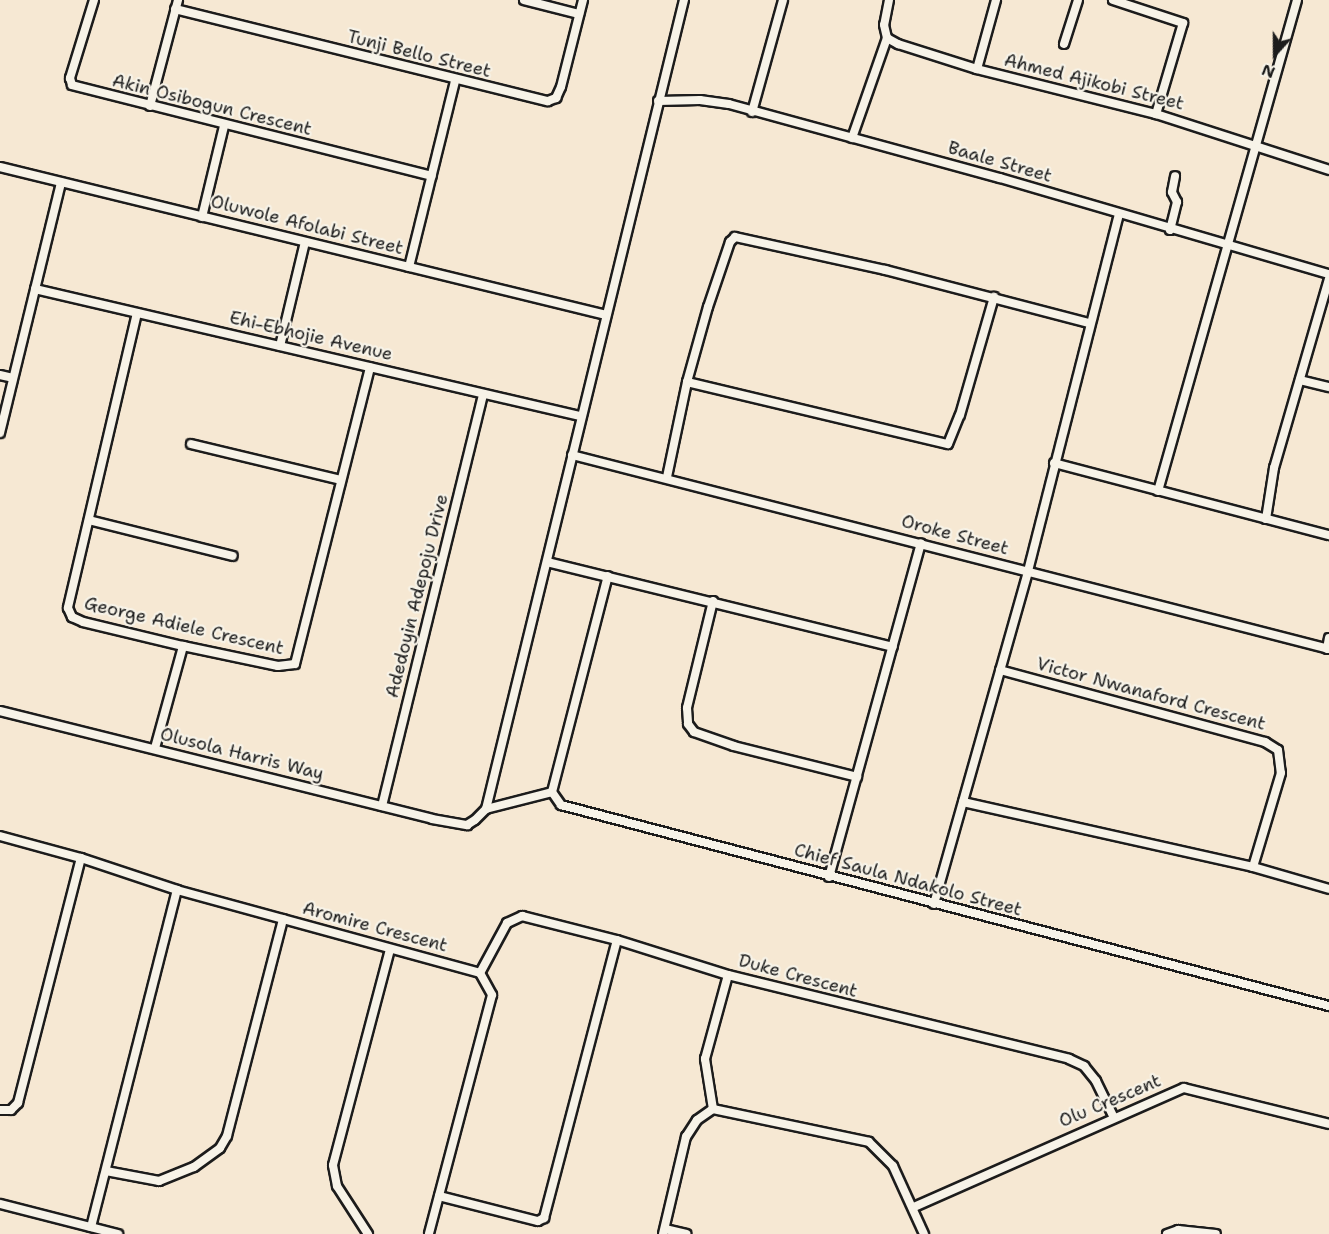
<!DOCTYPE html>
<html>
<head>
<meta charset="utf-8">
<style>
	body { margin:0 }
	#map { position:relative; width:1329px; height:1234px; overflow:hidden; background:#f6e8d3; font-family:"Shantell Sans",sans-serif }
	div>[style] { position:absolute }
	.roads { filter:drop-shadow(2px 0 #1c1c1c) drop-shadow(-2px 0 #1c1c1c) drop-shadow(0 2px #1c1c1c) drop-shadow(0 -2px #1c1c1c) }
	.street>* { height:8px; margin:-4px; padding:0 4px; transform-origin:4px; border-radius:4px; background:#f7f3e8 }
	span { translate:-50% -50%; white-space:nowrap; text-align:center; line-height:1.15; -webkit-text-stroke:4.5px #f7f3e8; paint-order:stroke }
	.street-label { font-size:18px; color:#1c1c1c }
	.north { position:absolute; left:1245px; top:24px; width:60px; height:60px; -webkit-text-stroke:4px #f7f3e8; paint-order:stroke; rotate:201deg; font-size:16px; font-weight:700; line-height:24px; text-align:center; color:#1c1c1c }
	.north::after { content:''; display:block; margin:auto; width:21px; height:27px; background:#1c1c1c; clip-path:polygon(50% 0,100% 100%,50% 72%,0 100%) }
</style>
</head>
<body>
<div id="map">
	<div class="roads">
		<div class="street">
			<i style="left:94px;top:0;width:82px;rotate:107.1deg"></i>
			<i style="left:70px;top:78px;width:7px;rotate:74deg"></i>
			<i style="left:72px;top:85px;width:371px;rotate:14.2deg"></i>
			<i style="left:524px;top:0;width:57px;rotate:14.3deg"></i>
			<i style="left:889px;top:0;width:25px;rotate:101deg"></i>
			<i style="left:884px;top:25px;width:13px;rotate:77deg"></i>
			<i style="left:887px;top:38px;width:13px;rotate:29deg"></i>
			<i style="left:898px;top:44px;width:83px;rotate:17.6deg"></i>
			<i style="left:977px;top:69px;width:185px;rotate:14.1deg"></i>
			<i style="left:1156px;top:114px;width:182px;rotate:17.9deg"></i>
			<i style="left:1113px;top:0;width:74px;rotate:18.2deg"></i>
			<i style="left:1183px;top:23px;width:95px;rotate:106.5deg"></i>
			<i style="left:175px;top:9px;width:384px;rotate:13.9deg"></i>
			<i style="left:548px;top:101px;width:9px;rotate:-21deg"></i>
			<i style="left:556px;top:98px;width:12px;rotate:-66deg"></i>
			<i style="left:561px;top:87px;width:90px;rotate:-75.8deg"></i>
			<i style="left:1064px;top:44px;width:46px;rotate:-72.3deg"></i>
			<i style="left:977px;top:69px;width:72px;rotate:-74.6deg"></i>
			<i style="left:658px;top:101px;width:42px;rotate:-1.4deg"></i>
			<i style="left:700px;top:100px;width:29px;rotate:8deg"></i>
			<i style="left:729px;top:104px;width:281px;rotate:15.3deg"></i>
			<i style="left:1000px;top:178px;width:343px;rotate:16.3deg"></i>
			<i style="left:150px;top:106px;width:110px;rotate:-75.2deg"></i>
			<i style="left:752px;top:112px;width:116px;rotate:-74.5deg"></i>
			<i style="left:852px;top:138px;width:106px;rotate:-70.7deg"></i>
			<i style="left:0;top:167px;width:624px;rotate:13.72deg"></i>
			<i style="left:202px;top:217px;width:94px;rotate:-76.4deg"></i>
			<i style="left:1170px;top:230px;width:29px;rotate:-76deg"></i>
			<i style="left:1177px;top:202px;width:11px;rotate:-117deg"></i>
			<i style="left:1172px;top:192px;width:16px;rotate:-79deg"></i>
			<i style="left:409px;top:267px;width:192px;rotate:-76.1deg"></i>
			<i style="left:35px;top:289px;width:560px;rotate:13.12deg"></i>
			<i style="left:137px;top:313px;width:303px;rotate:103.2deg"></i>
			<i style="left:68px;top:608px;width:10px;rotate:66deg"></i>
			<i style="left:72px;top:617px;width:12px;rotate:24deg"></i>
			<i style="left:83px;top:622px;width:103px;rotate:13.5deg"></i>
			<i style="left:183px;top:646px;width:97px;rotate:11.9deg"></i>
			<i style="left:278px;top:666px;width:17px;rotate:-7deg"></i>
			<i style="left:295px;top:664px;width:306px;rotate:-75.8deg"></i>
			<i style="left:280px;top:346px;width:107px;rotate:-76.5deg"></i>
			<i style="left:0;top:375px;width:13px;rotate:13deg"></i>
			<i style="left:1300px;top:380px;width:30px;rotate:14deg"></i>
			<i style="left:687px;top:382px;width:78px;rotate:-74.4deg"></i>
			<i style="left:708px;top:307px;width:69px;rotate:-71.3deg"></i>
			<i style="left:730px;top:242px;width:7px;rotate:-45deg"></i>
			<i style="left:735px;top:237px;width:154px;rotate:12.4deg"></i>
			<i style="left:885px;top:270px;width:211px;rotate:14.6deg"></i>
			<i style="left:0;top:433px;width:258px;rotate:-76.3deg"></i>
			<i style="left:191px;top:444px;width:154px;rotate:13.5deg"></i>
			<i style="left:572px;top:455px;width:781px;rotate:14.37deg"></i>
			<i style="left:1054px;top:463px;width:284px;rotate:14.7deg"></i>
			<i style="left:667px;top:477px;width:97px;rotate:-78.1deg"></i>
			<i style="left:687px;top:382px;width:268px;rotate:13.4deg"></i>
			<i style="left:948px;top:444px;width:31px;rotate:-68deg"></i>
			<i style="left:960px;top:415px;width:123px;rotate:-73.9deg"></i>
			<i style="left:1158px;top:491px;width:510px;rotate:-74.19deg"></i>
			<i style="left:1266px;top:519px;width:52px;rotate:-81.1deg"></i>
			<i style="left:1274px;top:468px;width:197px;rotate:-73.8deg"></i>
			<i style="left:89px;top:520px;width:148px;rotate:14deg"></i>
			<i style="left:547px;top:562px;width:356px;rotate:13.8deg"></i>
			<i style="left:713px;top:601px;width:110px;rotate:103.7deg"></i>
			<i style="left:687px;top:708px;width:16px;rotate:86deg"></i>
			<i style="left:688px;top:724px;width:10px;rotate:53deg"></i>
			<i style="left:694px;top:732px;width:42px;rotate:19.3deg"></i>
			<i style="left:734px;top:746px;width:127px;rotate:14.1deg"></i>
			<i style="left:1327px;top:649px;width:11px;rotate:-80deg"></i>
			<i style="left:1000px;top:670px;width:275px;rotate:15.2deg"></i>
			<i style="left:1265px;top:742px;width:15px;rotate:32deg"></i>
			<i style="left:1278px;top:750px;width:23px;rotate:83deg"></i>
			<i style="left:1281px;top:773px;width:98px;rotate:106.6deg"></i>
			<i style="left:0;top:711px;width:445px;rotate:14deg"></i>
			<i style="left:432px;top:819px;width:36px;rotate:10deg"></i>
			<i style="left:467px;top:825px;width:9px;rotate:-32deg"></i>
			<i style="left:475px;top:820px;width:16px;rotate:-45deg"></i>
			<i style="left:486px;top:809px;width:833px;rotate:-76.25deg"></i>
			<i style="left:155px;top:748px;width:106px;rotate:-74.6deg"></i>
			<i style="left:552px;top:792px;width:223px;rotate:-75.5deg"></i>
			<i style="left:963px;top:802px;width:297px;rotate:12.6deg"></i>
			<i style="left:1253px;top:867px;width:79px;rotate:16.1deg"></i>
			<i style="left:382px;top:806px;width:424px;rotate:-76.2deg"></i>
			<i style="left:486px;top:809px;width:68px;rotate:-14.4deg"></i>
			<i style="left:552px;top:792px;width:16px;rotate:55deg"></i>
			<i style="left:561px;top:805px;width:794px;rotate:14.67deg"></i>
			<i style="left:0;top:836px;width:84px;rotate:15.2deg"></i>
			<i style="left:81px;top:858px;width:101px;rotate:18.4deg"></i>
			<i style="left:177px;top:890px;width:314px;rotate:15.3deg"></i>
			<i style="left:480px;top:973px;width:25px;rotate:61deg"></i>
			<i style="left:492px;top:995px;width:247px;rotate:104.8deg"></i>
			<i style="left:829px;top:877px;width:346px;rotate:-74.6deg"></i>
			<i style="left:934px;top:904px;width:346px;rotate:-74.2deg"></i>
			<i style="left:1028px;top:571px;width:367px;rotate:-75.7deg"></i>
			<i style="left:480px;top:973px;width:57px;rotate:-61.6deg"></i>
			<i style="left:507px;top:923px;width:17px;rotate:-25deg"></i>
			<i style="left:522px;top:916px;width:98px;rotate:14.2deg"></i>
			<i style="left:617px;top:940px;width:116px;rotate:17.5deg"></i>
			<i style="left:728px;top:975px;width:351px;rotate:13.8deg"></i>
			<i style="left:1069px;top:1059px;width:17px;rotate:25deg"></i>
			<i style="left:1084px;top:1066px;width:19px;rotate:51deg"></i>
			<i style="left:1096px;top:1081px;width:39px;rotate:64deg"></i>
			<i style="left:713px;top:1109px;width:51px;rotate:-99.1deg"></i>
			<i style="left:705px;top:1059px;width:87px;rotate:-74.7deg"></i>
			<i style="left:0;top:1110px;width:11px"></i>
			<i style="left:11px;top:1110px;width:10px;rotate:-45deg"></i>
			<i style="left:18px;top:1103px;width:253px;rotate:-75.6deg"></i>
			<i style="left:106px;top:1171px;width:54px;rotate:10.7deg"></i>
			<i style="left:159px;top:1181px;width:38px;rotate:-22deg"></i>
			<i style="left:194px;top:1167px;width:32px;rotate:-36deg"></i>
			<i style="left:220px;top:1148px;width:14px;rotate:-60deg"></i>
			<i style="left:227px;top:1136px;width:224px;rotate:-75.5deg"></i>
			<i style="left:439px;top:1196px;width:102px;rotate:14.2deg"></i>
			<i style="left:538px;top:1221px;width:7px;rotate:-27deg"></i>
			<i style="left:544px;top:1218px;width:287px;rotate:-75.3deg"></i>
			<i style="left:0;top:1204px;width:122px;rotate:14.3deg"></i>
			<i style="left:914px;top:1207px;width:295px;rotate:-23.8deg"></i>
			<i style="left:1184px;top:1088px;width:149px;rotate:13.9deg"></i>
			<i style="left:91px;top:1227px;width:348px;rotate:-75.7deg"></i>
			<i style="left:665px;top:1229px;width:22px;rotate:13deg"></i>
			<i style="left:368px;top:1234px;width:57px;rotate:-122.9deg"></i>
			<i style="left:337px;top:1186px;width:21px;rotate:-101deg"></i>
			<i style="left:333px;top:1165px;width:223px;rotate:-75.2deg"></i>
			<i style="left:663px;top:1234px;width:100px;rotate:-76.7deg"></i>
			<i style="left:686px;top:1137px;width:20px;rotate:-57deg"></i>
			<i style="left:697px;top:1120px;width:19px;rotate:-35deg"></i>
			<i style="left:713px;top:1109px;width:159px;rotate:11.9deg"></i>
			<i style="left:869px;top:1142px;width:34px;rotate:45deg"></i>
			<i style="left:893px;top:1166px;width:75px;rotate:65.5deg"></i>
			<i style="left:1167px;top:1234px;width:12px;rotate:-20deg"></i>
			<i style="left:1178px;top:1230px;width:38px;rotate:6deg"></i>
		</div>
	</div>
	<div class="street-label">
		<span style="left:419px;top:54px;rotate:14deg">Tunji Bello Street</span>
		<span style="left:1094px;top:82px;rotate:14deg">Ahmed Ajikobi Street</span>
		<span style="left:212px;top:105px;rotate:14deg">Akin Osibogun Crescent</span>
		<span style="left:1000px;top:162px;rotate:16deg">Baale Street</span>
		<span style="left:307px;top:225px;rotate:14deg">Oluwole Afolabi Street</span>
		<span style="left:311px;top:336px;rotate:13deg">Ehi-Ebhojie Avenue</span>
		<span style="left:955px;top:535px;rotate:15deg">Oroke Street</span>
		<span style="left:417px;top:596px;rotate:-76deg">Adedoyin Adepoju Drive</span>
		<span style="left:184px;top:626px;rotate:13deg">George Adiele Crescent</span>
		<span style="left:1151px;top:694px;rotate:15deg">Victor Nwanaford Crescent</span>
		<span style="left:242px;top:754px;rotate:14deg">Olusola Harris Way</span>
		<span style="left:908px;top:880px;rotate:15deg">Chief Saula Ndakolo Street</span>
		<span style="left:375px;top:927px;rotate:15deg">Aromire Crescent</span>
		<span style="left:798px;top:976px;rotate:15deg">Duke Crescent</span>
		<span style="left:1110px;top:1101px;rotate:-23deg">Olu Crescent</span>
	</div>
	<div class="north">N</div>
</div>
</body>
</html>
